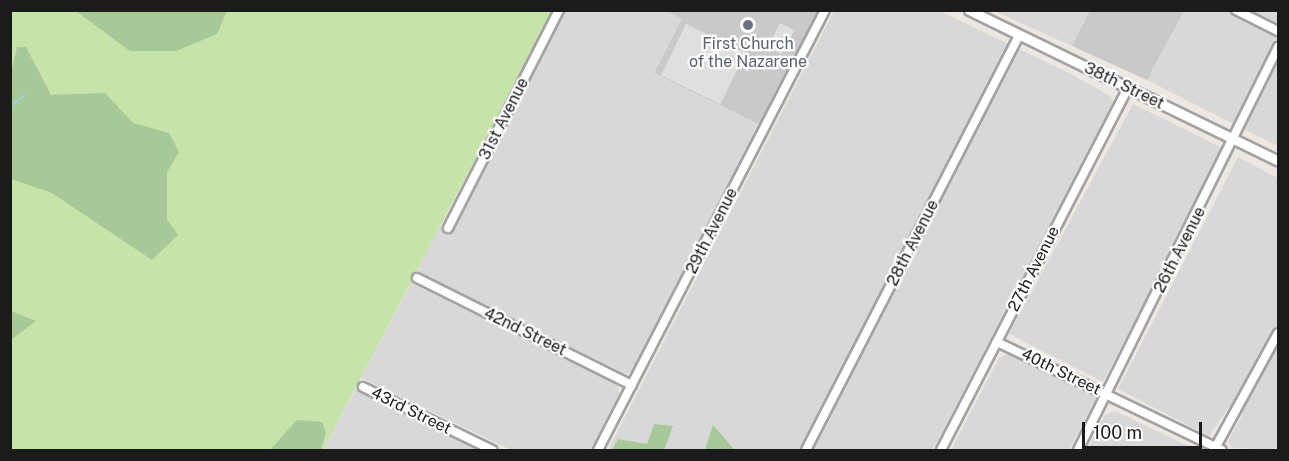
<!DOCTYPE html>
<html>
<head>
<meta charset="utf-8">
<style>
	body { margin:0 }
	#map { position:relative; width:1289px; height:461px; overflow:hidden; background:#ece8e1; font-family:"Public Sans",sans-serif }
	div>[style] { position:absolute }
	.residential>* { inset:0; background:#d9d8d8 }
	.religious>* { inset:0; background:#c9c9c9 }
	.grass>* { inset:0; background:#c6e3a9 }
	.forest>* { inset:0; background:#a7c898 }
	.parking>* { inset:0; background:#dfdfdf; transform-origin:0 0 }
	.stream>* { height:2px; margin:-1px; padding:0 1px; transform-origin:1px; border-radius:1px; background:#a4ccd7 }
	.roads { filter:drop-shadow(2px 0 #a2a2a2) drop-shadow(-2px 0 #a2a2a2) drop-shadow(0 2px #a2a2a2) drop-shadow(0 -2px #a2a2a2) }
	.minor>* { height:8px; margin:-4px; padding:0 4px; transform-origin:4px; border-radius:4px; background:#fff }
	.tertiary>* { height:9px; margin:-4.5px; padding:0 4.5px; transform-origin:4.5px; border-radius:4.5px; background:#fff }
	.dots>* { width:16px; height:16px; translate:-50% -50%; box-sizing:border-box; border:3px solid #fff; border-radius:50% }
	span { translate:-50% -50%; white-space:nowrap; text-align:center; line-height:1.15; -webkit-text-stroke:4.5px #fff; paint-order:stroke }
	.worship-label { font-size:16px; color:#5b616d }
	.street-label { font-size:16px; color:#1b1b1b }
	.frame { position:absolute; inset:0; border:12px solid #1b1b1b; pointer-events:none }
	.scale { position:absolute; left:1082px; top:422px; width:120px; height:27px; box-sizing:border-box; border:3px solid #1b1b1b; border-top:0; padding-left:8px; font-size:18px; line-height:21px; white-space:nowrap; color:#1b1b1b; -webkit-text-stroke:4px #fff; paint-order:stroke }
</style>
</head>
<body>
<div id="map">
	<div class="residential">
		<i style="clip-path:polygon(566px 11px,665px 11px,683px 18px,654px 73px,760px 125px,634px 371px,626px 374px,416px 272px,440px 226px,452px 233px)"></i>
		<i style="clip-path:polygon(834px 11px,940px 11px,1069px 73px,1110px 96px,1113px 102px,933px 450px,608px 450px)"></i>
		<i style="clip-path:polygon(994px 11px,1090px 11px,1072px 46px)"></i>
		<i style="clip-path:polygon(1184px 11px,1278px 11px,1278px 146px,1147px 80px)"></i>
		<i style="clip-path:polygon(1133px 104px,1220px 147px,1223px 154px,1103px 382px,1009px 334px)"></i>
		<i style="clip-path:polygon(1238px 157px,1278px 178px,1278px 450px,1232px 448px,1228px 441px,1243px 414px,1229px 407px,1209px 436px,1118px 389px)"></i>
		<i style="clip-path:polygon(411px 283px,617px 385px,620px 394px,590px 450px,511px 450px,361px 378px)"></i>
		<i style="clip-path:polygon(1008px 354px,1097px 396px,1069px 450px,951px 450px,999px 358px)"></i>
		<i style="clip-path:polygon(355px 390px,478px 450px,323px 450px)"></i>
		<i style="clip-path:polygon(1115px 411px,1197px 450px,1087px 450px,1105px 415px)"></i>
	</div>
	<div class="religious">
		<i style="clip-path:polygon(665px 11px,818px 11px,760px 125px,654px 73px,682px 19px)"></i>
		<i style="clip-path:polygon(1090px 11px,1090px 10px,1184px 11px,1147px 80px,1072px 46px)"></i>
	</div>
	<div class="grass">
		<i style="clip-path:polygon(10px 11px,553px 11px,323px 450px,11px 450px)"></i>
	</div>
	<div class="forest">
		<i style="clip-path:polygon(76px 11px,227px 11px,217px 34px,176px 51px,130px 51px)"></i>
		<i style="clip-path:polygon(17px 47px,26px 47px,51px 95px,105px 93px,133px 123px,169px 133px,179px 152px,167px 172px,167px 219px,178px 235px,152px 260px,52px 193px,11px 179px,11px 73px)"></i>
		<i style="clip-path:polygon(11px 311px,36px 321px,11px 340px,10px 340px)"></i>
		<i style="clip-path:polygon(297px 420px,322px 422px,326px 432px,321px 450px,270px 450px)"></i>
		<i style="clip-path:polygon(654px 424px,673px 426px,664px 450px,612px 450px,618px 439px,647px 444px)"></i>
		<i style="clip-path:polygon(713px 425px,733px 448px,734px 450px,705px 450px)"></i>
	</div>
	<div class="parking">
		<i style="left:780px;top:23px;width:16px;height:27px;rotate:27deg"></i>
		<i style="left:686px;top:24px;width:66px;height:57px;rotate:26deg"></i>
	</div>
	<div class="stream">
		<i style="left:10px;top:107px;width:19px;rotate:-39deg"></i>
	</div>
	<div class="roads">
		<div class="minor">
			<i style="left:1236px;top:10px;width:47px;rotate:26.6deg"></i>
			<i style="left:448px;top:228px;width:245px;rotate:-63deg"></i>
			<i style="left:417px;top:278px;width:240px;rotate:26.5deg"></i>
			<i style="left:997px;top:342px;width:249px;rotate:25.7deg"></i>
			<i style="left:363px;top:387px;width:144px;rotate:26deg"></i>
			<i style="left:598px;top:450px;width:495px;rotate:-62.7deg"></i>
			<i style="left:806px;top:450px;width:466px;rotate:-62.8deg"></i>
			<i style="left:941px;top:450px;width:407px;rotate:-62.7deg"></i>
			<i style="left:1078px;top:450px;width:450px;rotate:-63.6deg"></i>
			<i style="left:1214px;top:450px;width:133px;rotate:-61.3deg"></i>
		</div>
		<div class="tertiary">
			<i style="left:969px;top:10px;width:344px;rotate:26deg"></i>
		</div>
	</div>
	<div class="dots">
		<i style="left:748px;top:25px;background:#6b7280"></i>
	</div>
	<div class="worship-label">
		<span style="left:748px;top:53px">First Church<br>of the Nazarene</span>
	</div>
	<div class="street-label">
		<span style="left:1124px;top:86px;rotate:26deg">38th Street</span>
		<span style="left:504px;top:119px;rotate:-63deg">31st Avenue</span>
		<span style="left:712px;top:231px;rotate:-63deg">29th Avenue</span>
		<span style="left:913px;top:243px;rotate:-63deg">28th Avenue</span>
		<span style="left:1180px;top:250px;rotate:-63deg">26th Avenue</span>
		<span style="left:1034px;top:269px;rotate:-63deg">27th Avenue</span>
		<span style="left:525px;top:332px;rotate:26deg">42nd Street</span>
		<span style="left:1061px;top:372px;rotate:26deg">40th Street</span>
		<span style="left:411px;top:411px;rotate:26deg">43rd Street</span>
	</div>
	<div class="frame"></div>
	<div class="scale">100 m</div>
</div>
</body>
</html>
